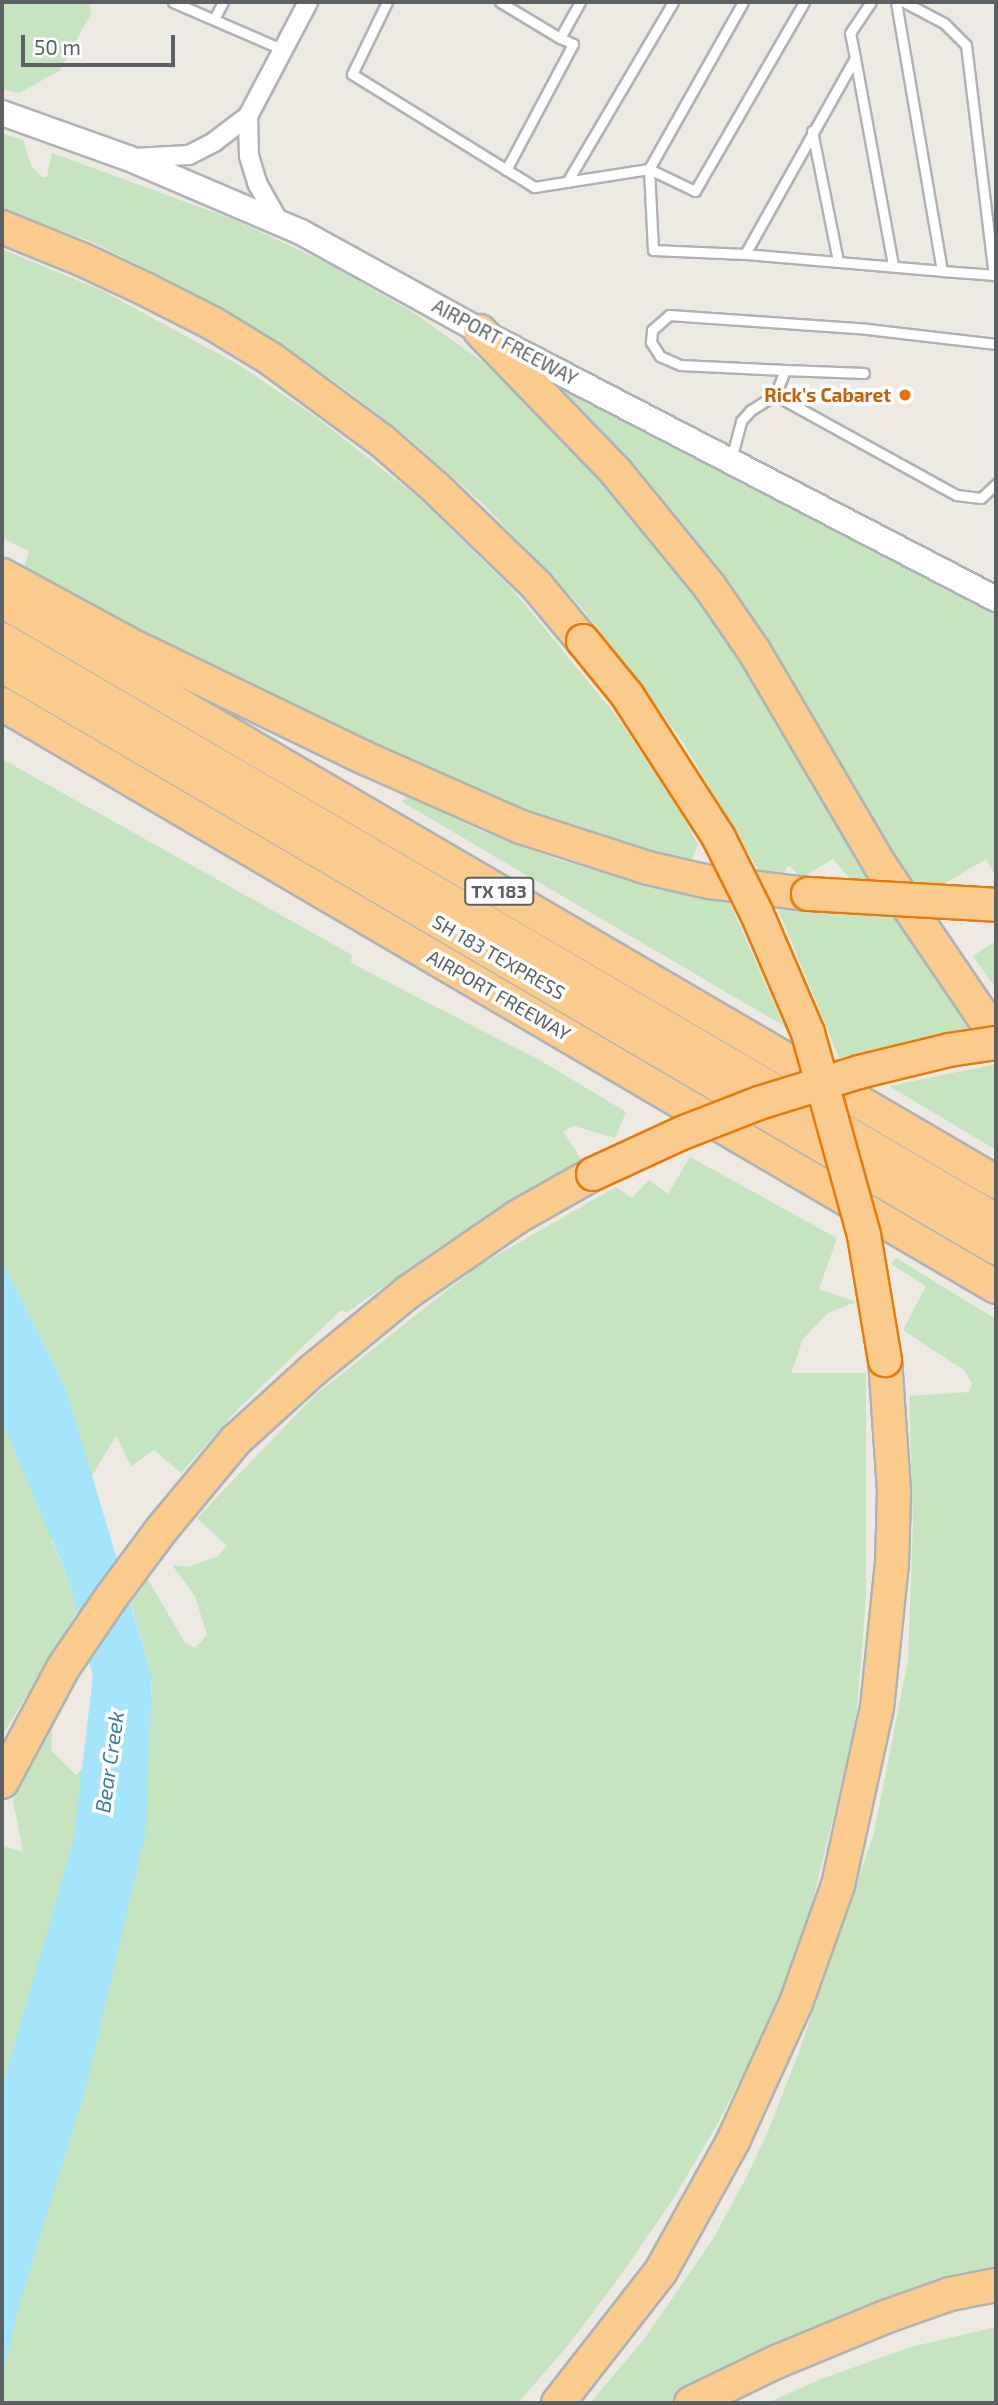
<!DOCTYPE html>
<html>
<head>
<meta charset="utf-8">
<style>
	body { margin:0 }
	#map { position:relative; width:998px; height:2405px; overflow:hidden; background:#ede9e3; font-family:"Exo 2",sans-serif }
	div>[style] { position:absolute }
	.green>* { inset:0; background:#c6e4c0 }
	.water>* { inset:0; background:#a4e5fc }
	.roads { filter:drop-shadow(2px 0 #aeb2b5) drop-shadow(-2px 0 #aeb2b5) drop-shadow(0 2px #aeb2b5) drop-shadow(0 -2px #aeb2b5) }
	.service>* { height:9px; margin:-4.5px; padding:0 4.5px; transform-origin:4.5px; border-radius:4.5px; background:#fff }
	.minor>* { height:18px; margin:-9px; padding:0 9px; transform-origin:9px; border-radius:9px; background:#fff }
	.secondary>* { height:24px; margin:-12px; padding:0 12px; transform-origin:12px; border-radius:12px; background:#fff }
	.motorway>* { height:32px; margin:-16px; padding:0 16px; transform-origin:16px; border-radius:16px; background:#facb8d }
	.bridges { filter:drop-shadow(2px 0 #e97a07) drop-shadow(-2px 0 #e97a07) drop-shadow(0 2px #e97a07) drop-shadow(0 -2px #e97a07) }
	.motorway-bridge>* { height:32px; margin:-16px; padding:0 16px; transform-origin:16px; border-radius:16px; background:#facb8d }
	.dots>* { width:19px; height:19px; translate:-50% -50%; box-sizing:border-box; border:4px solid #fff; border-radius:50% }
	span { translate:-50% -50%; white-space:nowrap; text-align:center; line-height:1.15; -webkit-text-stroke:7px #fff; paint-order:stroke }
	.shield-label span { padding:2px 5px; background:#fff; border:2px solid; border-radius:5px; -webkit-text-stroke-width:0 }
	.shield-label { font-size:18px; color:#5b6063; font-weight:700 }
	.street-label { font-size:19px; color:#5b6063 }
	.food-label { font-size:19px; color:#c56008; font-weight:700 }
	.right { translate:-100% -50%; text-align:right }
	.water-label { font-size:21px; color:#3c7c9c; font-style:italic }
	.frame { position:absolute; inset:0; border:4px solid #5b6063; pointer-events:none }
	.scale { position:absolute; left:21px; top:35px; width:154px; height:32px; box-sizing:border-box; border:4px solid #5b6063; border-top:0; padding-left:9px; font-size:21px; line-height:24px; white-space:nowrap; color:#5b6063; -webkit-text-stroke:5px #fff; paint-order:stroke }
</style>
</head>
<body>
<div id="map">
	<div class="green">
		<i style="clip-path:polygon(2px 2px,89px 2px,91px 14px,59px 71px,19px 93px,2px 89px)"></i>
		<i style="clip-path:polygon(2px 133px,23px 140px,31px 165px,42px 177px,47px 177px,52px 153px,235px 220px,329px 264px,414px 313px,490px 367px,537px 407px,670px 547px,885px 887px,856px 886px,833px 859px,801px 878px,790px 866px,786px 867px,785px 875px,759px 871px,683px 742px,629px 668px,581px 607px,483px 504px,405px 435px,340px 385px,248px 324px,177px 284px,92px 242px,2px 209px)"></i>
		<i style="clip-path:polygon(2px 249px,103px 291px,239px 365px,316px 417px,420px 499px,513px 590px,618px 718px,681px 813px,698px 845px,690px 863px,634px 851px,521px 816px,151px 640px,24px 567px,29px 551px,2px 538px)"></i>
		<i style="clip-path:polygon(555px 381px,996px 614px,996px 877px,986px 859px,935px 889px,914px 888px,774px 656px,707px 556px,602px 434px,554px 393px,551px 387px)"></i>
		<i style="clip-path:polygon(2px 759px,352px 955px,351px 963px,543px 1062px,626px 1112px,615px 1138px,574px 1126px,563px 1131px,581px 1159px,456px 1236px,346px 1313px,341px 1310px,239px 1408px,181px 1473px,154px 1450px,131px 1466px,116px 1436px,52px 1542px,69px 1580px,77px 1612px,2px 1736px)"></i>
		<i style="clip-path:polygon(406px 795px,481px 831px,556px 859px,653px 887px,729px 901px,784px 1026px,402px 802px)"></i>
		<i style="clip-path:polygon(777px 907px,900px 914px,973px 1027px,839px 1058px)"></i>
		<i style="clip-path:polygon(996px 941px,996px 989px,973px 956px)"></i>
		<i style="clip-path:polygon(996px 1064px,996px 1150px,889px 1086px)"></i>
		<i style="clip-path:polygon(690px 1157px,837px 1238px,819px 1289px,856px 1302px,828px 1313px,803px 1339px,791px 1373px,866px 1373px,866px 1597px,856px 1724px,802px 1945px,765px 2032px,718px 2123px,675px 2196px,621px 2275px,570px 2343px,518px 2403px,2px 2403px,2px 1846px,23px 1852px,13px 1800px,52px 1729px,51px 1750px,76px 1775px,152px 1694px,152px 1676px,130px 1600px,147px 1578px,185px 1643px,195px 1648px,207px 1635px,195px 1596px,172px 1565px,189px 1567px,218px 1556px,227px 1546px,197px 1518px,315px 1395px,478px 1266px,616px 1187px,632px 1198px,649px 1180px,668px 1194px)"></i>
		<i style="clip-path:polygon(896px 1258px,996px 1319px,996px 2274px,682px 2403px,590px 2403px,645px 2338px,713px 2239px,746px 2178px,769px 2129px,800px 2049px,874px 1833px,908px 1660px,913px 1524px,909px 1396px,969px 1392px,972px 1383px,964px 1370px,903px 1330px,926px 1286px,891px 1264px)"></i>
		<i style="clip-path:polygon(996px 2327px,996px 2403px,767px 2403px,821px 2379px,911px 2347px)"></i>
	</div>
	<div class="water">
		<i style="clip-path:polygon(2px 1260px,66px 1389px,152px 1676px,146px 1831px,86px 2087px,18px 2309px,2px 2378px,2px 2087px,73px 1843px,93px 1677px,69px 1580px,2px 1421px)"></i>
	</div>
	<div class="roads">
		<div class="service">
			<i style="left:173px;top:2px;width:121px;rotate:23.4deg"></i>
			<i style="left:387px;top:2px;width:80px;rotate:115.9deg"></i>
			<i style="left:352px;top:74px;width:214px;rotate:31.8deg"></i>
			<i style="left:534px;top:187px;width:116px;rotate:-8.9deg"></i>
			<i style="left:649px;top:169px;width:81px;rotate:87.2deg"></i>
			<i style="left:653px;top:250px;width:92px;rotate:2.5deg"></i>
			<i style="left:745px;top:254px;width:198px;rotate:4.9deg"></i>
			<i style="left:500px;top:2px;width:70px;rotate:31deg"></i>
			<i style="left:560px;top:38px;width:41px;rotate:-60.9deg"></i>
			<i style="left:743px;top:2px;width:192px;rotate:119.4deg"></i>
			<i style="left:649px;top:169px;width:51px;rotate:25.6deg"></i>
			<i style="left:695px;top:191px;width:218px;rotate:-60deg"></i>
			<i style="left:896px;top:2px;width:273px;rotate:80.3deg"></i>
			<i style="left:942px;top:271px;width:54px;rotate:4.2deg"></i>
			<i style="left:904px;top:2px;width:45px;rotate:27.7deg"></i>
			<i style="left:944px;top:23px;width:31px;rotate:45deg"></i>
			<i style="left:966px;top:45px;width:232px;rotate:83.1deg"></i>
			<i style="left:214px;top:19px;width:19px;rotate:-62deg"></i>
			<i style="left:855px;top:58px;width:211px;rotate:79.6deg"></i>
			<i style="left:812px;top:131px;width:133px;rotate:78.7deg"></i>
			<i style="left:506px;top:170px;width:143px;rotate:-62deg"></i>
			<i style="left:573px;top:44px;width:14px;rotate:-155deg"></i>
			<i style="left:567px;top:182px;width:209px;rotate:-59.5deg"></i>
			<i style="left:745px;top:254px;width:225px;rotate:-60.7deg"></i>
			<i style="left:855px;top:58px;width:25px;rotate:-101deg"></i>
			<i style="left:850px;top:33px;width:37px;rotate:-56deg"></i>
			<i style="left:785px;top:370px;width:105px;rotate:-177.3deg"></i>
			<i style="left:680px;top:365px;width:22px;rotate:-156deg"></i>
			<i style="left:660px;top:356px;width:17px;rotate:-123deg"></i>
			<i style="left:651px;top:342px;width:12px;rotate:-85deg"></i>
			<i style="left:652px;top:330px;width:23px;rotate:-41deg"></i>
			<i style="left:669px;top:315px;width:198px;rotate:4deg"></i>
			<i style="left:867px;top:329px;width:130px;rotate:6.6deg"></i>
			<i style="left:775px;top:395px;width:27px;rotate:-68deg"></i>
			<i style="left:785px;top:370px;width:79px;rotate:2.2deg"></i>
			<i style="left:731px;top:459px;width:39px;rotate:-75deg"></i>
			<i style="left:741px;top:421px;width:15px;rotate:-48deg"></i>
			<i style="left:751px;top:410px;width:28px;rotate:-32deg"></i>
			<i style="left:775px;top:395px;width:207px;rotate:28.9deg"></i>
			<i style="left:956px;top:495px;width:25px;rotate:7deg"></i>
			<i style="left:981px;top:498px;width:21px;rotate:-43deg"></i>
		</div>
		<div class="minor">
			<i style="left:248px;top:116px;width:40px;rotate:88.6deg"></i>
			<i style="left:249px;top:156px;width:28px;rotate:73deg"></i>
			<i style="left:257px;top:183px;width:45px;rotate:60.6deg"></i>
			<i style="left:134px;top:158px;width:55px;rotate:-3.1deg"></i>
			<i style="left:189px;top:155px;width:28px;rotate:-27deg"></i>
			<i style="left:214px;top:142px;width:43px;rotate:-37.4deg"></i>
			<i style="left:248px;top:116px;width:129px;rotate:-62.2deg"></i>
		</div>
		<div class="secondary">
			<i style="left:2px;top:113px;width:134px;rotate:19.7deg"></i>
			<i style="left:128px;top:158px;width:188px;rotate:23.2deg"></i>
			<i style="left:301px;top:232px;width:205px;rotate:28.9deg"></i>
			<i style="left:480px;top:331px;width:581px;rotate:27.45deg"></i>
		</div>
		<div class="motorway">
			<i style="left:2px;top:227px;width:85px;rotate:22.1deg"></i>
			<i style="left:81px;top:259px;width:71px;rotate:25.1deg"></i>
			<i style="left:145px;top:289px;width:75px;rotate:26.9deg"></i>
			<i style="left:212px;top:323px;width:69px;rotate:31.4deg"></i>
			<i style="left:271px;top:359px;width:137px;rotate:36.4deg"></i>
			<i style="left:381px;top:440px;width:72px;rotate:41deg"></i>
			<i style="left:435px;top:487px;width:142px;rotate:44.1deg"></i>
			<i style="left:537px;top:586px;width:72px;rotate:50.1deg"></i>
			<i style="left:480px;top:331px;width:196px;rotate:46deg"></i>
			<i style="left:616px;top:472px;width:149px;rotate:50.7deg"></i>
			<i style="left:710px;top:587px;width:78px;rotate:55.5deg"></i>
			<i style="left:754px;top:651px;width:248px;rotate:59.5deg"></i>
			<i style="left:880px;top:865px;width:207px;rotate:55.8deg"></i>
			<i style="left:2px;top:575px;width:142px;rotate:28.5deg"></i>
			<i style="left:127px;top:643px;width:262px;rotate:25.8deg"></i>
			<i style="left:363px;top:757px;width:173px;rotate:23.9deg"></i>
			<i style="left:521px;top:827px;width:133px;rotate:17.9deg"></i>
			<i style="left:648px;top:868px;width:63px;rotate:12.9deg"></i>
			<i style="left:709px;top:882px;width:100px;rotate:6.9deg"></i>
			<i style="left:2px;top:601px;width:1151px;rotate:30.31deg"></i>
			<i style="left:2px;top:639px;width:1151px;rotate:30.31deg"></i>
			<i style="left:2px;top:666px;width:1152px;rotate:30.35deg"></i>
			<i style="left:2px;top:704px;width:1152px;rotate:30.39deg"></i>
			<i style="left:2px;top:1782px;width:129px;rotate:-61.8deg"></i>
			<i style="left:63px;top:1668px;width:87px;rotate:-55.8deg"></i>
			<i style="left:112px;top:1596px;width:84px;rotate:-53.3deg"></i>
			<i style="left:162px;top:1529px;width:116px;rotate:-50.3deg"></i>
			<i style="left:236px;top:1440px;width:104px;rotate:-42.3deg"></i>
			<i style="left:313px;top:1370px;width:123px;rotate:-39.4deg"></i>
			<i style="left:408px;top:1292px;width:132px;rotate:-34.5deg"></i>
			<i style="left:517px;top:1217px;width:87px;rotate:-29.5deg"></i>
			<i style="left:558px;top:2403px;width:167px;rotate:-52deg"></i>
			<i style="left:661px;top:2271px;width:149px;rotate:-61deg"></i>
			<i style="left:733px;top:2141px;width:152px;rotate:-65.5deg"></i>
			<i style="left:796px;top:2003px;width:125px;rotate:-70.4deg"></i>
			<i style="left:838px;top:1885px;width:181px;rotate:-77.6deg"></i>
			<i style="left:877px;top:1708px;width:145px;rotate:-84.1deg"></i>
			<i style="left:892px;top:1564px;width:73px;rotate:-88.4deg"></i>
			<i style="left:894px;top:1491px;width:131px;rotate:-93.9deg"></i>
			<i style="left:691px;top:2403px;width:94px;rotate:-25.8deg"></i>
			<i style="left:776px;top:2362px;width:118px;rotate:-22.4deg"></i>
			<i style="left:885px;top:2317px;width:69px;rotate:-19.5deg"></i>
			<i style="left:950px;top:2294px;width:47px;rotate:-11.1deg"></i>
		</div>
	</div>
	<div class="bridges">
		<div class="motorway-bridge">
			<i style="left:583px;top:641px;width:70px;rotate:50.8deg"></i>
			<i style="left:627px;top:695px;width:170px;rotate:57.2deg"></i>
			<i style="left:719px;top:838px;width:85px;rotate:63.4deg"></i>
			<i style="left:757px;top:914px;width:129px;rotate:66.8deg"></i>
			<i style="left:808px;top:1033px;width:210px;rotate:74.5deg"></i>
			<i style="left:864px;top:1235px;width:127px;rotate:80.5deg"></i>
			<i style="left:808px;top:894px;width:188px;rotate:3.3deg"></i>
			<i style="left:593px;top:1174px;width:98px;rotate:-24.7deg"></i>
			<i style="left:682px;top:1133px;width:83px;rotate:-21.3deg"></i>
			<i style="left:759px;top:1103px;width:105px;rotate:-17.2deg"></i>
			<i style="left:859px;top:1072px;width:93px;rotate:-13.7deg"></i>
			<i style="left:949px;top:1050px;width:48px;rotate:-8.5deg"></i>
		</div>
	</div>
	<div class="dots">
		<i style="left:905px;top:395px;background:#e8710a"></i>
	</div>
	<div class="shield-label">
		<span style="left:499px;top:891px">TX 183</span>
	</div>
	<div class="street-label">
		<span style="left:505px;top:342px;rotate:28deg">AIRPORT FREEWAY</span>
		<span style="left:499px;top:957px;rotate:30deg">SH 183 TEXPRESS</span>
		<span style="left:499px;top:995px;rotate:30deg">AIRPORT FREEWAY</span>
	</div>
	<div class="food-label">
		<span class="right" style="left:891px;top:395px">Rick's Cabaret</span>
	</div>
	<div class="water-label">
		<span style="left:109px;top:1762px;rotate:-82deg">Bear Creek</span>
	</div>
	<div class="frame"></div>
	<div class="scale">50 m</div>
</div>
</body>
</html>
